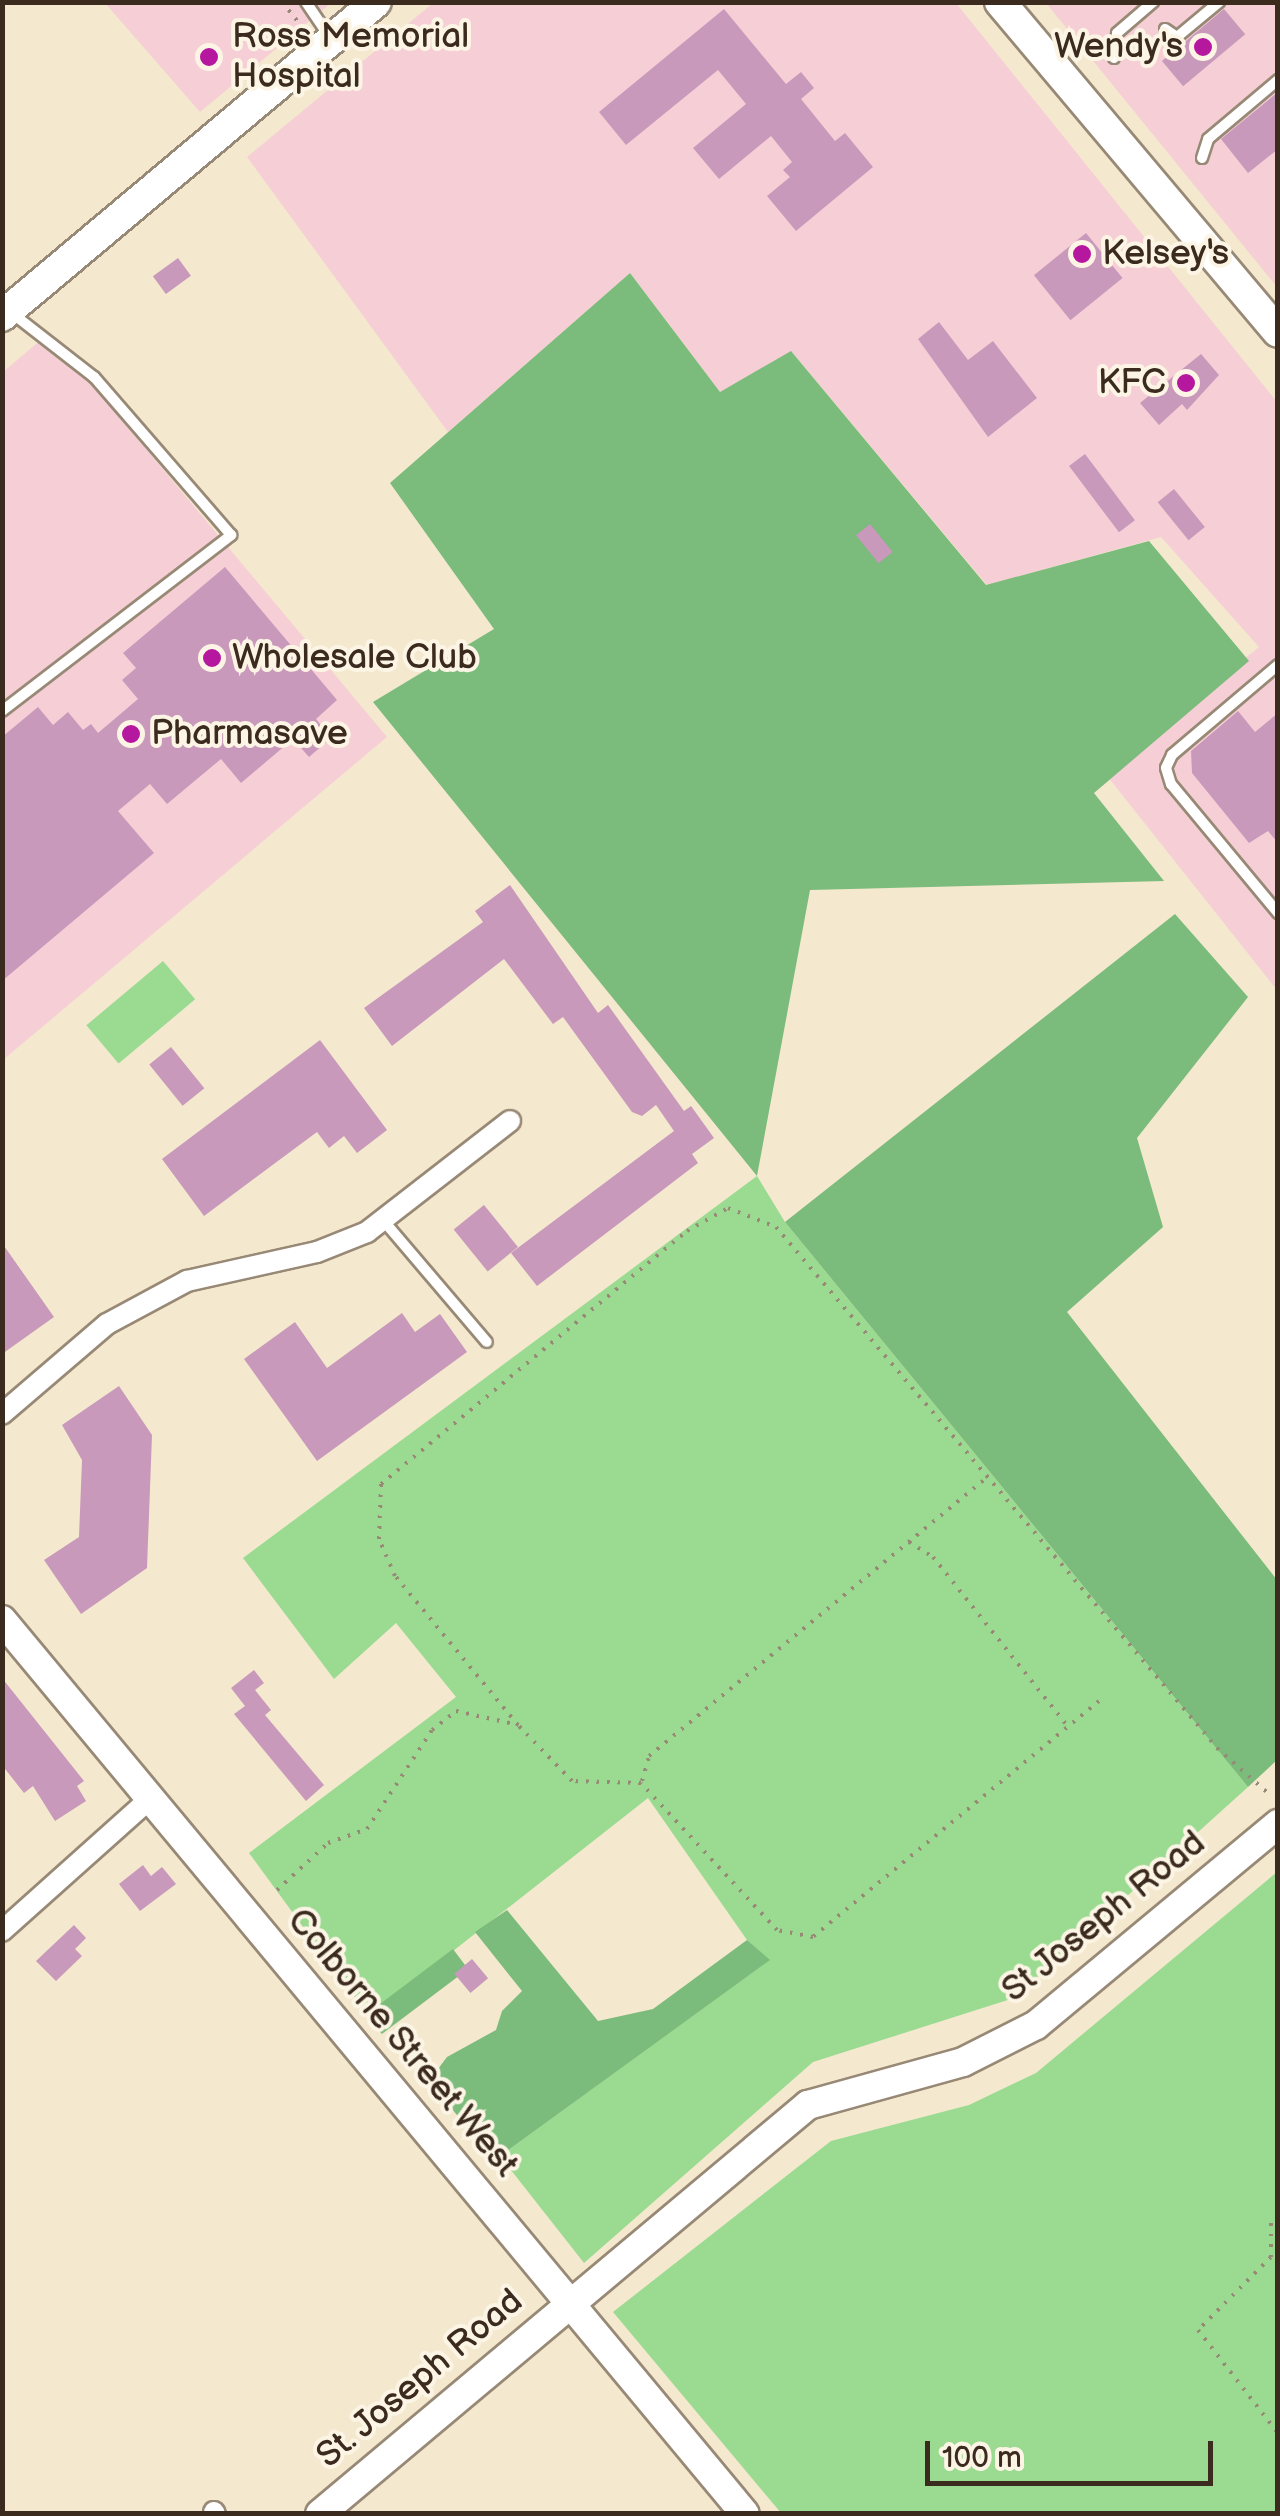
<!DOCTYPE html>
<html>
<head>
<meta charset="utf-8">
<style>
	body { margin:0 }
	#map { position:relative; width:1280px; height:2516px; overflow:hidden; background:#f4e8ce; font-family:"Balsamiq Sans",sans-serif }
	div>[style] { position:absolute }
	.built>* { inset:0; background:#f6cfd6 }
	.green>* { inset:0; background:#9adb91; transform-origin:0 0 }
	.forest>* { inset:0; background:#7bbb7b; transform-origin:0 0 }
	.building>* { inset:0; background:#c899bb; transform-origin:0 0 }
	.path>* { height:4px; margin-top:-2px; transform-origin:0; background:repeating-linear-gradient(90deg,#988976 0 2.5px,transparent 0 10.5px) }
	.roads { filter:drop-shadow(2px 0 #988976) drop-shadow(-2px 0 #988976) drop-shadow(0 2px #988976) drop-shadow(0 -2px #988976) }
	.service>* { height:10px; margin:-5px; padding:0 5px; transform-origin:5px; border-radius:5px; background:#fff }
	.minor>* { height:20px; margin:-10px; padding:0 10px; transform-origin:10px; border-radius:10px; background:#fff }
	.tertiary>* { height:28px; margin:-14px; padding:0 14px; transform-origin:14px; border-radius:14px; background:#fff }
	.secondary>* { height:30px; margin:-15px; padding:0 15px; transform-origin:15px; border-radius:15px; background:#fff }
	.dots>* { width:28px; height:28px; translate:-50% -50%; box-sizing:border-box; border:5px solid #fcf5e5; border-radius:50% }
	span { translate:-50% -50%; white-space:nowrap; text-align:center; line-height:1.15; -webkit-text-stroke:8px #fcf5e5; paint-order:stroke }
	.poi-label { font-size:35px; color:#3b2a1e }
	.left { translate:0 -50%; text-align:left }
	.right { translate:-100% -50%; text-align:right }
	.street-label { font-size:35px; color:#3b2a1e }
	.frame { position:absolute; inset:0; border:5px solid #3b2a1e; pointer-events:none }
	.scale { position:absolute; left:925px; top:2441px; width:288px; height:45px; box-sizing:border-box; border:5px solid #3b2a1e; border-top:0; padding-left:12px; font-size:30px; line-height:35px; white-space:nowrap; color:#3b2a1e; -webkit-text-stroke:8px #fcf5e5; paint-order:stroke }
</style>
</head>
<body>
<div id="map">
	<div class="built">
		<i style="clip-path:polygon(105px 3px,331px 3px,200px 112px)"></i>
		<i style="clip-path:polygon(433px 3px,956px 3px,1277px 402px,1277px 990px,1104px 772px,1259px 647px,1161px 537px,987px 585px,792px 352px,720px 392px,630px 273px,448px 432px,247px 157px)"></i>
		<i style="clip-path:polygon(1046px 3px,1277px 3px,1277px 287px)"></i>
		<i style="clip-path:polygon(49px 333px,387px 737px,3px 1060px,3px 372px)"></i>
	</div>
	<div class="green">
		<i style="left:163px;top:961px;width:50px;height:100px;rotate:50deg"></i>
		<i style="clip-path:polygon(757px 1176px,785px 1222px,1248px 1787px,1014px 1998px,813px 2062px,584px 2263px,500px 2156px,769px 1960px,747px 1940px,648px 1798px,369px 2017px,249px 1853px,456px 1697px,396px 1623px,334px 1679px,243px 1558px)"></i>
		<i style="clip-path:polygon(1277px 1872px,1277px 2513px,781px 2513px,613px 2312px,831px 2141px,969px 2105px,1036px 2073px)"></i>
	</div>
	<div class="forest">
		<i style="clip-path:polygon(630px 273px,720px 392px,791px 351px,986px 585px,1149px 541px,1249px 661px,1094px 793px,1164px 881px,810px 890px,757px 1176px,373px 702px,494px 629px,390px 483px)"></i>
		<i style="clip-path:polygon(1175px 914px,1248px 997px,1137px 1138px,1163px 1227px,1067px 1312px,1277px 1580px,1277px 1760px,1248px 1787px,785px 1222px)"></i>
		<i style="clip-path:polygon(507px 1910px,598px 2021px,653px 2009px,747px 1940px,770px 1960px,500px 2156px,484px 2148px,429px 2081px,447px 2057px,496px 2030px,502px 2011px,522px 1991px,475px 1932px)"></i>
		<i style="left:453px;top:1949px;width:25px;height:108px;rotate:53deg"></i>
	</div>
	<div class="building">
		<i style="clip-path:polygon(724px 9px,786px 84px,801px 72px,814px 88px,801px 99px,835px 141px,845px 133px,873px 167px,796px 231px,767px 196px,790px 177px,783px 170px,792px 162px,771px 136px,719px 179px,693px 148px,746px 104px,718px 70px,626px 145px,599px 112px)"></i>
		<i style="left:1224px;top:9px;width:33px;height:81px;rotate:50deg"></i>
		<i style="clip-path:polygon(1278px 92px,1278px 149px,1248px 173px,1221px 139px)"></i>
		<i style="left:1086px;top:233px;width:58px;height:67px;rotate:51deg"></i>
		<i style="left:178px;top:258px;width:22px;height:31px;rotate:54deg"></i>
		<i style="clip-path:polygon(939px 322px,968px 360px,993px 341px,1037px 398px,988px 437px,918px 339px)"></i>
		<i style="clip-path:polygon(1201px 354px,1219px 375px,1187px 410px,1182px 404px,1159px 425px,1140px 403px)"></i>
		<i style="left:1085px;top:454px;width:83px;height:20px;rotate:53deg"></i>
		<i style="left:1174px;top:489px;width:49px;height:21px;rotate:51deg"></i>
		<i style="left:870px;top:524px;width:36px;height:18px;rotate:51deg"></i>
		<i style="clip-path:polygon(225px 567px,337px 700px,316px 719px,331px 738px,309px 757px,293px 739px,241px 783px,221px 759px,167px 804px,150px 784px,118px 811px,154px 853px,2px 981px,2px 737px,38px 707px,53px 725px,68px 712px,83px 730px,91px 724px,98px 733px,138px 699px,122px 680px,136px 668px,123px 653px)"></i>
		<i style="clip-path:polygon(1238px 711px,1255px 732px,1278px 713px,1278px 843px,1268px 831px,1249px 843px,1192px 773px,1191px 751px)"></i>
		<i style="clip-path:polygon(510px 885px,598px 1013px,608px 1005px,684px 1111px,691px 1106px,714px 1138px,692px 1154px,698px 1163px,537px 1286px,511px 1253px,674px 1131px,656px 1105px,642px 1116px,632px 1112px,563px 1017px,553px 1024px,504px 959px,392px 1046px,364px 1008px,483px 922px,475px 911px)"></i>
		<i style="clip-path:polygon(320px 1040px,387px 1130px,357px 1153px,344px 1136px,329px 1148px,317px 1132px,204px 1216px,162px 1159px)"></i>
		<i style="left:171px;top:1047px;width:53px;height:28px;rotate:51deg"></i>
		<i style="left:484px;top:1205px;width:54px;height:39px;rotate:51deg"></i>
		<i style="clip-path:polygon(2px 1243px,54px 1317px,2px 1354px)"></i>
		<i style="clip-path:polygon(402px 1313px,415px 1332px,440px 1314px,467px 1352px,317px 1461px,244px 1359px,295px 1322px,327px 1368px)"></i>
		<i style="clip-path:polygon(119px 1386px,152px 1435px,147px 1568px,81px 1614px,44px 1560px,79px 1537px,82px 1460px,62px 1425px)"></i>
		<i style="clip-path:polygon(254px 1670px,264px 1683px,255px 1690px,271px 1710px,265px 1715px,324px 1785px,306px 1801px,234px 1714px,245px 1706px,231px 1688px)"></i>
		<i style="clip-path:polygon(2px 1678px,84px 1781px,77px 1786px,86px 1801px,55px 1821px,33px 1786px,24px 1793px,2px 1765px)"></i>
		<i style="clip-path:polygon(143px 1865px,151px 1876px,162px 1867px,176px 1884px,140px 1911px,119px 1884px)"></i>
		<i style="clip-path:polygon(74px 1925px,86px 1938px,75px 1949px,82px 1956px,56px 1981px,36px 1961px)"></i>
		<i style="left:472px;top:1959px;width:25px;height:23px;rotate:50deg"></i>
	</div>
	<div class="path">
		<i style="left:282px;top:2px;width:36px;rotate:51deg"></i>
		<i style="left:909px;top:1542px;width:28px;rotate:32deg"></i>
		<i style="left:933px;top:1557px;width:217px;rotate:51.5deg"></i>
		<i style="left:1099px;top:1701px;width:371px;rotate:140.5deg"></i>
		<i style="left:813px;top:1937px;width:37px;rotate:-169deg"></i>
		<i style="left:777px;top:1930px;width:200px;rotate:-132.8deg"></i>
		<i style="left:641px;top:1783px;width:69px;rotate:-178.3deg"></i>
		<i style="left:572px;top:1781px;width:78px;rotate:-134deg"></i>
		<i style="left:518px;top:1725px;width:193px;rotate:-129.5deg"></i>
		<i style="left:395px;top:1576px;width:40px;rotate:-113.4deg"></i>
		<i style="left:379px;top:1539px;width:55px;rotate:-87.9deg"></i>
		<i style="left:381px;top:1484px;width:397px;rotate:-39.6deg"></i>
		<i style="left:687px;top:1231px;width:47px;rotate:-29.3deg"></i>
		<i style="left:728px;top:1208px;width:52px;rotate:21.6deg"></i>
		<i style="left:776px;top:1227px;width:683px;rotate:49.75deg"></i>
		<i style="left:1217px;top:1748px;width:69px;rotate:41.5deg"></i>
		<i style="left:642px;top:1781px;width:26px;rotate:-74deg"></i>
		<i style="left:649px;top:1756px;width:439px;rotate:-39.5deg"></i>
		<i style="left:277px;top:1890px;width:69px;rotate:-42.7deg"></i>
		<i style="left:328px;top:1843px;width:41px;rotate:-19.7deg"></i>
		<i style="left:367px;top:1829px;width:118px;rotate:-56.7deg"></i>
		<i style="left:432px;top:1730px;width:31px;rotate:-38deg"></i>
		<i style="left:456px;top:1711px;width:64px;rotate:12.7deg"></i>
		<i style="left:1271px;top:2223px;width:34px;rotate:90deg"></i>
		<i style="left:1271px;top:2257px;width:103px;rotate:135deg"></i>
		<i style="left:1198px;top:2330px;width:130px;rotate:52.2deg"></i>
	</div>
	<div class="roads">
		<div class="service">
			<i style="left:306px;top:2px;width:40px;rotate:56deg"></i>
			<i style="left:1165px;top:29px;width:14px;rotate:34deg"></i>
			<i style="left:1177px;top:37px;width:55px;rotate:-39.8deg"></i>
			<i style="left:1114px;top:58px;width:25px;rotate:-83deg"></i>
			<i style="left:1117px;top:33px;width:48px;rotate:-40.7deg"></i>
			<i style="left:1202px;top:158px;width:20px;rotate:-72deg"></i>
			<i style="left:1208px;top:139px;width:92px;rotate:-40.1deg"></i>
			<i style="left:1278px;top:665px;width:139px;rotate:139.7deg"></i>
			<i style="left:1172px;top:755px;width:14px;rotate:115deg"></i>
			<i style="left:1166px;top:768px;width:17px;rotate:73deg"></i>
			<i style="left:1171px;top:784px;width:168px;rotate:50.3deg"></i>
			<i style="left:2px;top:711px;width:289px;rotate:-37.5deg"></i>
			<i style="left:231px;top:535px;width:209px;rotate:-130.9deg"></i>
			<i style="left:94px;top:377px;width:103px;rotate:-142.1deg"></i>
			<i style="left:383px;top:1220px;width:160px;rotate:49.6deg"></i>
		</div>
		<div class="minor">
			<i style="left:2px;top:1414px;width:138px;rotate:-40.6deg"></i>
			<i style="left:107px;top:1324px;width:91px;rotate:-28.3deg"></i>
			<i style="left:187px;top:1281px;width:133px;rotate:-12.6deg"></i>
			<i style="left:317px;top:1252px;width:54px;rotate:-21.8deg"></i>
			<i style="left:367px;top:1232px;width:181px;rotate:-37.8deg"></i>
			<i style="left:2px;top:1931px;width:200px;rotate:-41.8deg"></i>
			<i style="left:214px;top:2512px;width:2px;rotate:63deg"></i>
		</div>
		<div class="tertiary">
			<i style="left:2px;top:1620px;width:1162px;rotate:50.27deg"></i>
			<i style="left:320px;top:2514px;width:637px;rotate:-39.97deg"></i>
			<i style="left:808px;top:2105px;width:161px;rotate:-15.5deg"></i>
			<i style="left:963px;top:2062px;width:82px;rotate:-26.9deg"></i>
			<i style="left:1036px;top:2025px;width:315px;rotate:-39.7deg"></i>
		</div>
		<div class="secondary">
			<i style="left:1000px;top:2px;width:431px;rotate:49.9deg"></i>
			<i style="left:2px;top:316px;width:488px;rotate:-40deg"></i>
		</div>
	</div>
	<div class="dots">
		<i style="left:1203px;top:47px;background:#b5179e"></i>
		<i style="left:209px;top:57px;background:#b5179e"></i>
		<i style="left:1082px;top:254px;background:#b5179e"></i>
		<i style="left:1186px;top:383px;background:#b5179e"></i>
		<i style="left:212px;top:658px;background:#b5179e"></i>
		<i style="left:131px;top:734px;background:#b5179e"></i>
	</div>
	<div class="poi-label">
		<span class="left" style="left:232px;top:57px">Ross Memorial<br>Hospital</span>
		<span class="right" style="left:1183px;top:47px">Wendy's</span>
		<span class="left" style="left:1102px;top:254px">Kelsey's</span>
		<span class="right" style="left:1166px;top:383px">KFC</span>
		<span class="left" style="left:232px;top:658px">Wholesale Club</span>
		<span class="left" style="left:151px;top:734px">Pharmasave</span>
	</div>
	<div class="street-label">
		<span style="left:1104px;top:1917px;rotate:-39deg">St Joseph Road</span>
		<span style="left:402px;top:2043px;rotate:50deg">Colborne Street West</span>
		<span style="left:420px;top:2379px;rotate:-40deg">St. Joseph Road</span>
	</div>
	<div class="frame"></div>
	<div class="scale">100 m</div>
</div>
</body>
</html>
